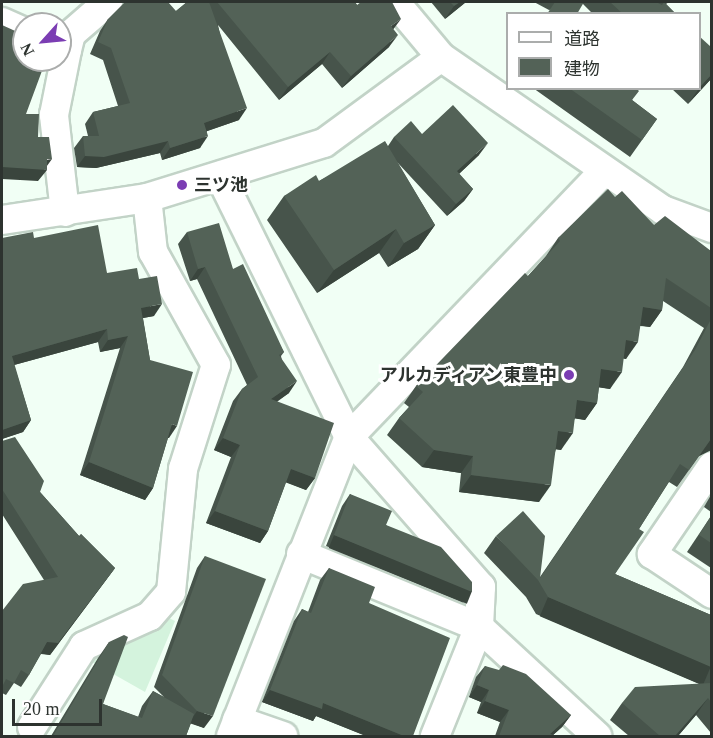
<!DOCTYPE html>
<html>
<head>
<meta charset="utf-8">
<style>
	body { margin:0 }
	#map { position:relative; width:713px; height:738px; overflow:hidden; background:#f1fff5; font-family:"Times New Roman","Noto Sans JP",serif }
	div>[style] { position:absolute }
	.green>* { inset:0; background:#d4f3dd }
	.roads { filter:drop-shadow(2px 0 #c2d3c7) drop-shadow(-2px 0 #c2d3c7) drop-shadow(0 2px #c2d3c7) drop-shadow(0 -2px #c2d3c7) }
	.minor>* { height:28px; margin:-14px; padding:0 14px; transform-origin:14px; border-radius:14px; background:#fff }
	.wall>* { inset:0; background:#47544b }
	.shaded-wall>* { inset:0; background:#3a453d; transform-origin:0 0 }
	.building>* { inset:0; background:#536257 }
	.dots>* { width:16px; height:16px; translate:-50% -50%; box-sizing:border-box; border:3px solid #fff; border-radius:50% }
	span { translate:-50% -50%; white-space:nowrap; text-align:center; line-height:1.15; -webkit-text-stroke:6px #fff; paint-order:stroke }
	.poi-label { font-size:18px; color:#2d332f; font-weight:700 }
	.left { translate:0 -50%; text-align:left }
	.right { translate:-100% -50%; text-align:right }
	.frame { position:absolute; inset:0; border:3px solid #2d332f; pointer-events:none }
	.legend { position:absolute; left:506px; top:12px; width:195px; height:78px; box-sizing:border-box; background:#fff; border:2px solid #abadac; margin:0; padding:8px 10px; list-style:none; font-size:18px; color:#2d332f }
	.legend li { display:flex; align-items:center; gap:12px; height:30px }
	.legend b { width:30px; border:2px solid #abadac }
	.north { position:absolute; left:12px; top:12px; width:60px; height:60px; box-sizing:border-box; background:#fff; border:2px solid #abadac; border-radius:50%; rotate:243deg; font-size:16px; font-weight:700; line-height:24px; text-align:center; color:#2d332f }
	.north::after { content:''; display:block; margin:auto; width:21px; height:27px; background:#7b3db3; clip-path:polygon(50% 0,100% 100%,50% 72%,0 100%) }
	.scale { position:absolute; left:12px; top:699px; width:90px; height:27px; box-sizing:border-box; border:3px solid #2d332f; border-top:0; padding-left:8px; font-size:18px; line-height:21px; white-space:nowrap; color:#2d332f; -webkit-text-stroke:4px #fff; paint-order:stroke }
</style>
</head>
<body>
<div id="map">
	<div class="green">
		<i style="clip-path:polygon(167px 617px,175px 621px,145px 692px,85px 658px)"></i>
	</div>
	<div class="roads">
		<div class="minor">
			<i style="left:395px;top:2px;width:72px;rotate:50.1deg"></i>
			<i style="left:2px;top:22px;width:24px;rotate:24deg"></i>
			<i style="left:220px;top:176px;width:291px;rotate:63.7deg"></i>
			<i style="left:349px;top:437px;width:200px;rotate:48.7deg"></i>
			<i style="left:481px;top:587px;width:40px;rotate:92.9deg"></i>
			<i style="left:479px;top:627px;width:118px;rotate:112deg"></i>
			<i style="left:65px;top:212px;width:98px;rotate:-96.5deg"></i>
			<i style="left:54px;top:115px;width:66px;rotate:-78.7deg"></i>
			<i style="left:67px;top:50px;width:16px;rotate:-76deg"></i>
			<i style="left:71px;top:34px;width:49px;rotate:-40.9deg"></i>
			<i style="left:2px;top:220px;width:147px;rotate:-8.6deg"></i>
			<i style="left:147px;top:198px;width:185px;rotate:-17.3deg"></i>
			<i style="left:324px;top:143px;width:145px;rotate:-36.3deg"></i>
			<i style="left:441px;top:57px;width:270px;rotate:34.6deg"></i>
			<i style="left:663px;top:210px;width:52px;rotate:20.2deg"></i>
			<i style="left:712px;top:466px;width:107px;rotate:124.3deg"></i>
			<i style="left:652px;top:554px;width:72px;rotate:33.7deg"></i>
			<i style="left:301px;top:554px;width:192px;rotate:22.3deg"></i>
			<i style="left:479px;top:627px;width:161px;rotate:42.7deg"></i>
			<i style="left:237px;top:720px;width:49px;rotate:19.2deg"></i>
			<i style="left:32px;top:727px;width:96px;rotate:-57.3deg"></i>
			<i style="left:84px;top:646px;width:72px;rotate:-24.4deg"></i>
			<i style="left:150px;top:616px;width:32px;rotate:-49deg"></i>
			<i style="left:171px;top:592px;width:124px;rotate:-84.4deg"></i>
			<i style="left:183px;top:469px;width:109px;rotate:-72.4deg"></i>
			<i style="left:216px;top:365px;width:129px;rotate:-119.1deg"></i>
			<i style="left:153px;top:252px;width:54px;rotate:-96.3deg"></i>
			<i style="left:231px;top:736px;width:321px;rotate:-68.5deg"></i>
			<i style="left:349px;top:437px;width:367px;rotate:-46.2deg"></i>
		</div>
	</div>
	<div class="wall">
		<i style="clip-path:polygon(187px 2px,355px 2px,357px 5px,393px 29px,389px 47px,342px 88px,322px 64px,279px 100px,218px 25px,239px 120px,207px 131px,200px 148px,162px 160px,160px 153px,96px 168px,77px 167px,74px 148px,83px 136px,88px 136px,85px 124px,93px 112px,118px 106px,103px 60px,90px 54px,100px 31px,108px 19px,176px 11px)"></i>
		<i style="clip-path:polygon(431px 2px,466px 2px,445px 19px)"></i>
		<i style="clip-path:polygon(534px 2px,669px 2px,666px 4px,676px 14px,593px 14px,583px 4px,549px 10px)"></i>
		<i style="clip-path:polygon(711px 47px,711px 79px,688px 104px,671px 88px,699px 88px)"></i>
		<i style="clip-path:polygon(533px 88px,636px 88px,632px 100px,657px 119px,630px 157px)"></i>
		<i style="clip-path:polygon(422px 134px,479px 155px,459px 174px,473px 189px,464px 201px,447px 216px,397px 162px,435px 225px,418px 249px,388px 267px,379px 253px,317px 293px,267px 220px,284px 196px,319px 181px,388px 146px,394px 137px)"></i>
		<i style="clip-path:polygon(615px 197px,654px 225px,711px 251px,711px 450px,699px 456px,677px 487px,669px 482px,639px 529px,615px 574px,711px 615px,711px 733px,696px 715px,678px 736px,629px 736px,610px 720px,622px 703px,700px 684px,536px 614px,526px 597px,484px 553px,496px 536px,540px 577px,683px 367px,704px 328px,663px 301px,662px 310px,650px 327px,640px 326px,626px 359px,623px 358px,610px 389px,599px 387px,597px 403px,585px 420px,575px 418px,561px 450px,556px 449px,539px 502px,459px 492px,461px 473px,422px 467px,387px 435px,399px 418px,409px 407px,404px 403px,416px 386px,528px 276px,546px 256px,558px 238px)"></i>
		<i style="clip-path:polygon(187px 232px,233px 269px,284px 352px,281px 356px,289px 393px,277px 401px,315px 478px,306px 490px,286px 482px,268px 531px,260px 543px,206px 523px,231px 457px,214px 450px,233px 401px,242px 389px,247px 385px,197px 279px,190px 281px,178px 244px)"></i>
		<i style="clip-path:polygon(2px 238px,34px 238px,107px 273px,139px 279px,154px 316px,143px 318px,150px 360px,169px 438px,168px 438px,153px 488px,145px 500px,80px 475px,120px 348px,100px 352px,98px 342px,14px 365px,31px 420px,23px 432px,2px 439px)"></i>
		<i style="clip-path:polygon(2px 441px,40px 492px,79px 536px,81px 534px,115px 568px,50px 655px,41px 654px,29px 675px,21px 687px,14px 683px,6px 695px,2px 693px,2px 611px,44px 580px,2px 514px)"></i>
		<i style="clip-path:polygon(350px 494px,386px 525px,464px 603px,326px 546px,342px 506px)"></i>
		<i style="clip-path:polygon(711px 495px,711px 512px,704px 507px)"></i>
		<i style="clip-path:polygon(711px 516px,711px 568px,687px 552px)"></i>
		<i style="clip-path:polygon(205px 556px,204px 728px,191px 723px,186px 736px,51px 736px,98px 658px,109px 642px,103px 704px,138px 717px,142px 706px,153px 691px,164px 697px,154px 687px,197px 568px)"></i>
		<i style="clip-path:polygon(329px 568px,369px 603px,413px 736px,366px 736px,316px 716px,313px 721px,262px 702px,294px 621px,302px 609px,308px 612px,320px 580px)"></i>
		<i style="clip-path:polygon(485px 666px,571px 715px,562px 727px,553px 735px,558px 736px,495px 736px,500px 722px,477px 713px,481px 702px,469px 697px,476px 677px)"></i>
	</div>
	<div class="shaded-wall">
		<i style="clip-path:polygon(460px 2px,466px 2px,445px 19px,454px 6px)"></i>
		<i style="clip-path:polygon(401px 19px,392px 31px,391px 26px)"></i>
		<i style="clip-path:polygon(398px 35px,389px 47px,342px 88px,351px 76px)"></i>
		<i style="clip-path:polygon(330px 52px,322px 64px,279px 100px,288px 87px)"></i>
		<i style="clip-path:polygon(711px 75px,711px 79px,688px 104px,700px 87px)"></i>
		<i style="clip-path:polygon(247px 108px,239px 120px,196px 135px,204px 123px)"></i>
		<i style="clip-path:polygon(208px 136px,200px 148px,162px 160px,170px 148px)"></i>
		<i style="clip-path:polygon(168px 141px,160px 153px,96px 168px,77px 167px,85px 156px)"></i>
		<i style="clip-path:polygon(488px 143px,479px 155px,448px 184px,457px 171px)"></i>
		<i style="clip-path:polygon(52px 159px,44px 170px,47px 170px,38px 181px,2px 179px,2px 167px)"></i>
		<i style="clip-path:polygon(473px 189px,464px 201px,447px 216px,456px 204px)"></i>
		<i style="clip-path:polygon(435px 225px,418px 249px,388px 267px,404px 243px)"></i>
		<i style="clip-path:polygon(396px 229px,379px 253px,317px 293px,334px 270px)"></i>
		<i style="clip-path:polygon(205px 267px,197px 279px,190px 281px,198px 269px)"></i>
		<i style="clip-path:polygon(162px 304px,154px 316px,132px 320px,141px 308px)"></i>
		<i style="clip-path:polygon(643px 307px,662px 310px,650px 327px,631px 324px)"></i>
		<i style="clip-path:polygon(107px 329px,98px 342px,3px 368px,12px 356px)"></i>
		<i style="clip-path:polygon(128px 336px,120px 348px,100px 352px,108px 340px)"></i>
		<i style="clip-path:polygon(626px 340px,638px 342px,626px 359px,614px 357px)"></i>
		<i style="clip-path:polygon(601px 369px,622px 372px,610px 389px,589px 386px)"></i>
		<i style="clip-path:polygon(297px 381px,289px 393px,263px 412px,271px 399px)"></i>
		<i style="clip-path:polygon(577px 400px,597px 403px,585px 420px,565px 417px)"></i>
		<i style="clip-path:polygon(31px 420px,23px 432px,2px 439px,2px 430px)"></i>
		<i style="clip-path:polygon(172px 424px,177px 426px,169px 438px,163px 436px)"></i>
		<i style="clip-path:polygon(558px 431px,573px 433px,561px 450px,546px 448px)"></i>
		<i style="clip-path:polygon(223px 438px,240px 445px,231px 457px,214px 450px)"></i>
		<i style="clip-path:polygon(711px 439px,711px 450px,699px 456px)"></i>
		<i style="clip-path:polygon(434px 450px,473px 456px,461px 473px,422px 467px)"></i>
		<i style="clip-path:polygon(89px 462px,153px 488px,145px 500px,80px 475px)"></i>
		<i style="clip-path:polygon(291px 469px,315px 478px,306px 490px,282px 481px)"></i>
		<i style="clip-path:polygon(471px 475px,551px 485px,539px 502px,459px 492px)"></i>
		<i style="clip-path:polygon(215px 511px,268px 531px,260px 543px,206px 523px)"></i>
		<i style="left:334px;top:535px;width:149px;height:14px;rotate:22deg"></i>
		<i style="clip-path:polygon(115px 568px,50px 655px,39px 653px,47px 642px)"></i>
		<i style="left:548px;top:597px;width:177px;height:21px;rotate:23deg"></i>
		<i style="clip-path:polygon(477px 685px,489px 690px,481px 702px,469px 697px)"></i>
		<i style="clip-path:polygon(270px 690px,323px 703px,404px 736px,366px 736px,316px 716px,313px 721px,262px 702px)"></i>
		<i style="clip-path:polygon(708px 698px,696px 715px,678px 736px,675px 736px)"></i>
		<i style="clip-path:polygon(485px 701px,509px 710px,500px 722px,477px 713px)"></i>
		<i style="clip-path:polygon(197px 711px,213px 716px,204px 728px,189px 723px)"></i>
		<i style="clip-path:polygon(571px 715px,562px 727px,552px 736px,550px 734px)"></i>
	</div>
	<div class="building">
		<i style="clip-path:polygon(125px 2px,168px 2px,176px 11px,187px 2px,209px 2px,247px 108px,204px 123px,208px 136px,170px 148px,168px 141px,104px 157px,85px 156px,83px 136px,99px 136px,93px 112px,130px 103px,111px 48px,98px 42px,108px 19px)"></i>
		<i style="clip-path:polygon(217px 2px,355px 2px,357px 5px,361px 2px,392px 2px,401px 19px,391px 26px,398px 35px,351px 76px,330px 52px,288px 87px)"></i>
		<i style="clip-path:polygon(450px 2px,460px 2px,454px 6px)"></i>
		<i style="clip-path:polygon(555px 2px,584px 2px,577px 14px,547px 14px)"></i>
		<i style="clip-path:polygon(610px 2px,656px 2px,662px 5px,664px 2px,676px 14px,623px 14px)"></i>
		<i style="clip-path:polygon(2px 25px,24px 35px,24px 60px,46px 60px,26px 114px,39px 114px,38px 137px,49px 137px,52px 159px,47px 159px,47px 170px,2px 167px)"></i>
		<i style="clip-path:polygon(699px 36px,711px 47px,711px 75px,700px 87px)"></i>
		<i style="clip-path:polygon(569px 88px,636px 88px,639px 91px,632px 100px,657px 119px,642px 140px)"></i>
		<i style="clip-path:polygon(453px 105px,488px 143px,457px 171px,473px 189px,456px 204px,394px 137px,411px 121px,422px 134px)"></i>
		<i style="clip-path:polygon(385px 141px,435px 225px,404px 243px,396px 229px,334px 270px,284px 196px,316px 175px,319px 181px)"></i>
		<i style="clip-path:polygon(608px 189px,615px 197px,622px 191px,654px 225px,665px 216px,711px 251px,711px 308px,666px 278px,662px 310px,643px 307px,638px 342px,626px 340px,622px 372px,601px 369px,597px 403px,577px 400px,573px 433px,558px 431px,551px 485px,471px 475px,473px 456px,434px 450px,399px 418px,423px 392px,416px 386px,525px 273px,528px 276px,560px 241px,558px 238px)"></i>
		<i style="clip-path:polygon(219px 223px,233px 269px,243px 264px,284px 352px,279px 355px,297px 381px,271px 399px,334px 423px,315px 478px,291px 469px,268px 531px,215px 511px,240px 445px,223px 438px,242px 389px,258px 377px,205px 267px,198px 269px,187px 232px)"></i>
		<i style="clip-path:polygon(98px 225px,107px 273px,137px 268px,139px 279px,157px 276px,162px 304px,141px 308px,150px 360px,193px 372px,177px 426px,172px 424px,153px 488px,89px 462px,128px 336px,108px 340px,107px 329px,12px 356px,31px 420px,2px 430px,2px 238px,33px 232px,34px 238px)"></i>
		<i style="clip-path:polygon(711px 319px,711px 439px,689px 470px,680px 464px,639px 529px,644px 532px,615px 574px,711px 615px,711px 667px,548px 597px,538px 580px,496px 536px,523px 511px,545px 536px,540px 578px,695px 350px)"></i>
		<i style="clip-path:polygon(15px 437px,44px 481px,40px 492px,80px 537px,81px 534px,115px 568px,58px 643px,47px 642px,29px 675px,21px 670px,14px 683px,6px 679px,2px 687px,2px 611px,23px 584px,58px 577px,2px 489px,2px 441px)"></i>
		<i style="clip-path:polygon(350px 494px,392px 511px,386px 525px,441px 547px,472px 582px,472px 592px,334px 535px)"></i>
		<i style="clip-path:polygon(711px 516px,711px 543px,699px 535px)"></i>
		<i style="clip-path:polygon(205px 556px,266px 579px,213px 716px,197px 711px,162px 675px)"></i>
		<i style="clip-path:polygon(329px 568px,375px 587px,369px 603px,450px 638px,413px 736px,404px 736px,323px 703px,322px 709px,270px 690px,302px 609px,311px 613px)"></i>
		<i style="clip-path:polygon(124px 635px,128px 637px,103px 704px,142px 718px,153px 691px,194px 714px,186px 736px,53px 736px,109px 642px)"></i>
		<i style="clip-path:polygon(503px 665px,526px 674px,571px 715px,550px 734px,557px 736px,499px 736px,509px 710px,485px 701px,489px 690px,477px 685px,485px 666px,499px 670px)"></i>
		<i style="clip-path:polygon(711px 683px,711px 702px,708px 698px,675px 736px,660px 736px,622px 703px,635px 687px)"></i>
	</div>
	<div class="dots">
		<i style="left:182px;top:185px;background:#7b3db3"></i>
		<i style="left:569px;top:375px;background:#7b3db3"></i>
	</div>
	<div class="poi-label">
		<span class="left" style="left:194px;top:185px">三ツ池</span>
		<span class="right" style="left:557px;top:375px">アルカディアン東豊中</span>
	</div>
	<div class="frame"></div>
	<ul class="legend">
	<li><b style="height:8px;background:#fff"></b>道路</li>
	<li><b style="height:16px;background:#536257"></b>建物</li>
	</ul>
	<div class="north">N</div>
	<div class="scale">20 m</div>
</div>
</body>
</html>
